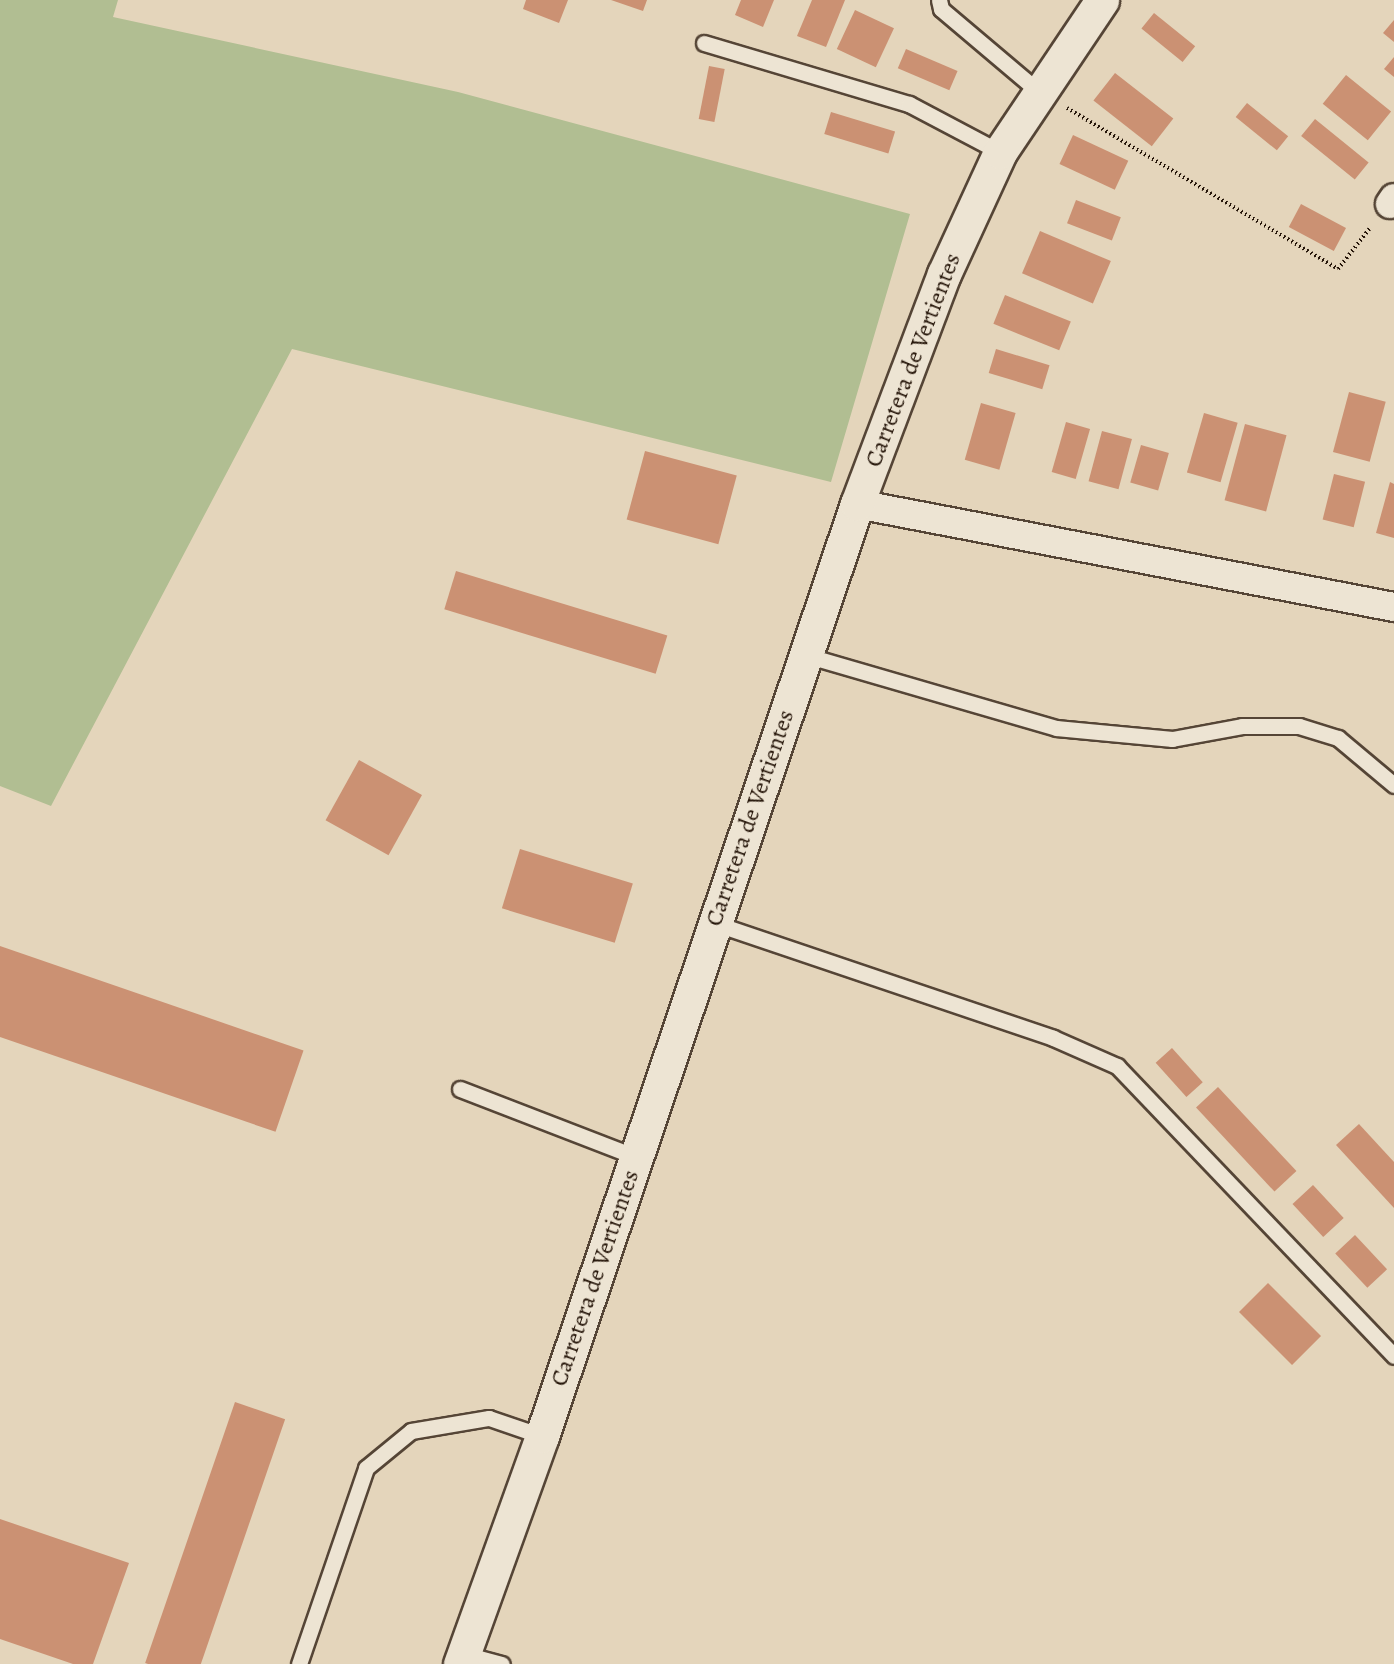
<!DOCTYPE html>
<html>
<head>
<meta charset="utf-8">
<style>
	body { margin:0 }
	#map { position:relative; width:1394px; height:1664px; overflow:hidden; background:#e4d5bb; font-family:Alegreya,serif }
	div>[style] { position:absolute }
	.green>* { inset:0; background:#b1be92 }
	.building>* { inset:0; background:#cb9173; transform-origin:0 0 }
	.path>* { height:4px; margin-top:-2px; transform-origin:0; background:repeating-linear-gradient(90deg,#251509 0 1.5px,transparent 0 4.5px) }
	.roads { filter:drop-shadow(2px 0 #554536) drop-shadow(-2px 0 #554536) drop-shadow(0 2px #554536) drop-shadow(0 -2px #554536) }
	.service>* { height:15px; margin:-7.5px; padding:0 7.5px; transform-origin:7.5px; border-radius:7.5px; background:#ede4d3 }
	.minor>* { height:28px; margin:-14px; padding:0 14px; transform-origin:14px; border-radius:14px; background:#ede4d3 }
	.secondary>* { height:33px; margin:-16.5px; padding:0 16.5px; transform-origin:16.5px; border-radius:16.5px; background:#ede4d3 }
	span { translate:-50% -50%; white-space:nowrap; text-align:center; line-height:1.15; -webkit-text-stroke:4.5px #ede4d3; paint-order:stroke }
	.street-label { font-size:24px; color:#251509 }
</style>
</head>
<body>
<div id="map">
	<div class="green">
		<i style="clip-path:polygon(0 0,118px 0,113px 17px,458px 92px,910px 214px,831px 482px,292px 349px,51px 806px,0 786px)"></i>
	</div>
	<div class="building">
		<i style="clip-path:polygon(526px 0,568px 0,559px 23px,523px 9px)"></i>
		<i style="clip-path:polygon(611px 0,647px 0,643px 11px)"></i>
		<i style="clip-path:polygon(741px 0,774px 0,763px 27px,735px 15px)"></i>
		<i style="clip-path:polygon(812px 0,845px 0,826px 47px,797px 36px)"></i>
		<i style="left:855px;top:10px;width:43px;height:43px;rotate:25deg"></i>
		<i style="left:1154px;top:13px;width:53px;height:20px;rotate:39deg"></i>
		<i style="clip-path:polygon(1394px 20px,1394px 42px,1383px 33px)"></i>
		<i style="left:906px;top:49px;width:56px;height:21px;rotate:23deg"></i>
		<i style="clip-path:polygon(1394px 57px,1394px 77px,1384px 69px)"></i>
		<i style="left:709px;top:66px;width:16px;height:54px;rotate:11deg"></i>
		<i style="left:1115px;top:73px;width:74px;height:35px;rotate:38deg"></i>
		<i style="left:1346px;top:75px;width:58px;height:37px;rotate:39deg"></i>
		<i style="left:1247px;top:103px;width:53px;height:18px;rotate:39deg"></i>
		<i style="left:831px;top:112px;width:67px;height:23px;rotate:17deg"></i>
		<i style="left:1315px;top:119px;width:69px;height:22px;rotate:39deg"></i>
		<i style="left:1073px;top:135px;width:61px;height:32px;rotate:25deg"></i>
		<i style="left:1076px;top:200px;width:48px;height:25px;rotate:21deg"></i>
		<i style="left:1301px;top:204px;width:51px;height:26px;rotate:28deg"></i>
		<i style="left:1040px;top:231px;width:77px;height:46px;rotate:23deg"></i>
		<i style="left:1005px;top:295px;width:71px;height:31px;rotate:22deg"></i>
		<i style="left:996px;top:349px;width:56px;height:25px;rotate:17deg"></i>
		<i style="left:1349px;top:392px;width:38px;height:62px;rotate:15deg"></i>
		<i style="left:981px;top:403px;width:36px;height:59px;rotate:16deg"></i>
		<i style="left:1204px;top:413px;width:35px;height:62px;rotate:16deg"></i>
		<i style="left:1066px;top:422px;width:25px;height:52px;rotate:16deg"></i>
		<i style="left:1245px;top:424px;width:43px;height:79px;rotate:15deg"></i>
		<i style="left:1102px;top:431px;width:31px;height:52px;rotate:15deg"></i>
		<i style="left:1141px;top:445px;width:29px;height:39px;rotate:16deg"></i>
		<i style="left:645px;top:451px;width:95px;height:71px;rotate:15deg"></i>
		<i style="left:1334px;top:474px;width:32px;height:47px;rotate:14deg"></i>
		<i style="clip-path:polygon(1390px 482px,1394px 484px,1394px 538px,1376px 533px)"></i>
		<i style="left:456px;top:571px;width:221px;height:40px;rotate:17deg"></i>
		<i style="left:359px;top:760px;width:72px;height:69px;rotate:29deg"></i>
		<i style="left:520px;top:849px;width:118px;height:62px;rotate:17deg"></i>
		<i style="left:0;top:946px;width:321px;height:86px;rotate:19deg"></i>
		<i style="left:1172px;top:1048px;width:46px;height:22px;rotate:48deg"></i>
		<i style="left:1218px;top:1087px;width:115px;height:30px;rotate:47deg"></i>
		<i style="clip-path:polygon(1359px 1124px,1394px 1162px,1394px 1208px,1336px 1145px)"></i>
		<i style="left:1313px;top:1185px;width:45px;height:28px;rotate:47deg"></i>
		<i style="left:1355px;top:1235px;width:47px;height:27px;rotate:47deg"></i>
		<i style="left:1268px;top:1283px;width:75px;height:41px;rotate:45deg"></i>
		<i style="left:235px;top:1402px;width:53px;height:276px;rotate:19deg"></i>
		<i style="clip-path:polygon(0 1519px,129px 1563px,93px 1664px,73px 1664px,0 1639px)"></i>
	</div>
	<div class="path">
		<i style="left:1067px;top:108px;width:315px;rotate:30.7deg"></i>
		<i style="left:1338px;top:269px;width:52px;rotate:-52deg"></i>
	</div>
	<div class="roads">
		<div class="service">
			<i style="left:939px;top:0;width:9px;rotate:77deg"></i>
			<i style="left:941px;top:9px;width:127px;rotate:40.2deg"></i>
			<i style="left:704px;top:43px;width:214px;rotate:16.6deg"></i>
			<i style="left:909px;top:104px;width:103px;rotate:27.8deg"></i>
			<i style="left:805px;top:655px;width:261px;rotate:16.2deg"></i>
			<i style="left:1056px;top:728px;width:117px;rotate:5.4deg"></i>
			<i style="left:1172px;top:739px;width:71px;rotate:-10.5deg"></i>
			<i style="left:1242px;top:726px;width:57px"></i>
			<i style="left:1299px;top:726px;width:41px;rotate:17.1deg"></i>
			<i style="left:1338px;top:738px;width:73px;rotate:40deg"></i>
			<i style="left:714px;top:923px;width:358px;rotate:18.7deg"></i>
			<i style="left:1053px;top:1038px;width:70px;rotate:23.6deg"></i>
			<i style="left:1117px;top:1066px;width:401px;rotate:46.3deg"></i>
			<i style="left:460px;top:1089px;width:189px;rotate:21.1deg"></i>
			<i style="left:464px;top:1654px;width:39px;rotate:15deg"></i>
			<i style="left:299px;top:1664px;width:207px;rotate:-71.1deg"></i>
			<i style="left:366px;top:1468px;width:58px;rotate:-39.4deg"></i>
			<i style="left:411px;top:1431px;width:79px;rotate:-9.5deg"></i>
			<i style="left:489px;top:1418px;width:56px;rotate:18.8deg"></i>
		</div>
		<div class="minor">
			<i style="left:1390px;top:204px;width:7px;rotate:-56deg"></i>
			<i style="left:857px;top:504px;width:547px;rotate:10.86deg"></i>
		</div>
		<div class="secondary">
			<i style="left:460px;top:1664px;width:242px;rotate:-70.2deg"></i>
			<i style="left:542px;top:1436px;width:984px;rotate:-71.33deg"></i>
			<i style="left:857px;top:504px;width:246px;rotate:-69.3deg"></i>
			<i style="left:944px;top:274px;width:134px;rotate:-65.3deg"></i>
			<i style="left:1000px;top:152px;width:183px;rotate:-56.1deg"></i>
		</div>
	</div>
	<div class="street-label">
		<span style="left:913px;top:360px;rotate:-69deg">Carretera de Vertientes</span>
		<span style="left:750px;top:818px;rotate:-71deg">Carretera de Vertientes</span>
		<span style="left:595px;top:1278px;rotate:-71deg">Carretera de Vertientes</span>
	</div>
</div>
</body>
</html>
